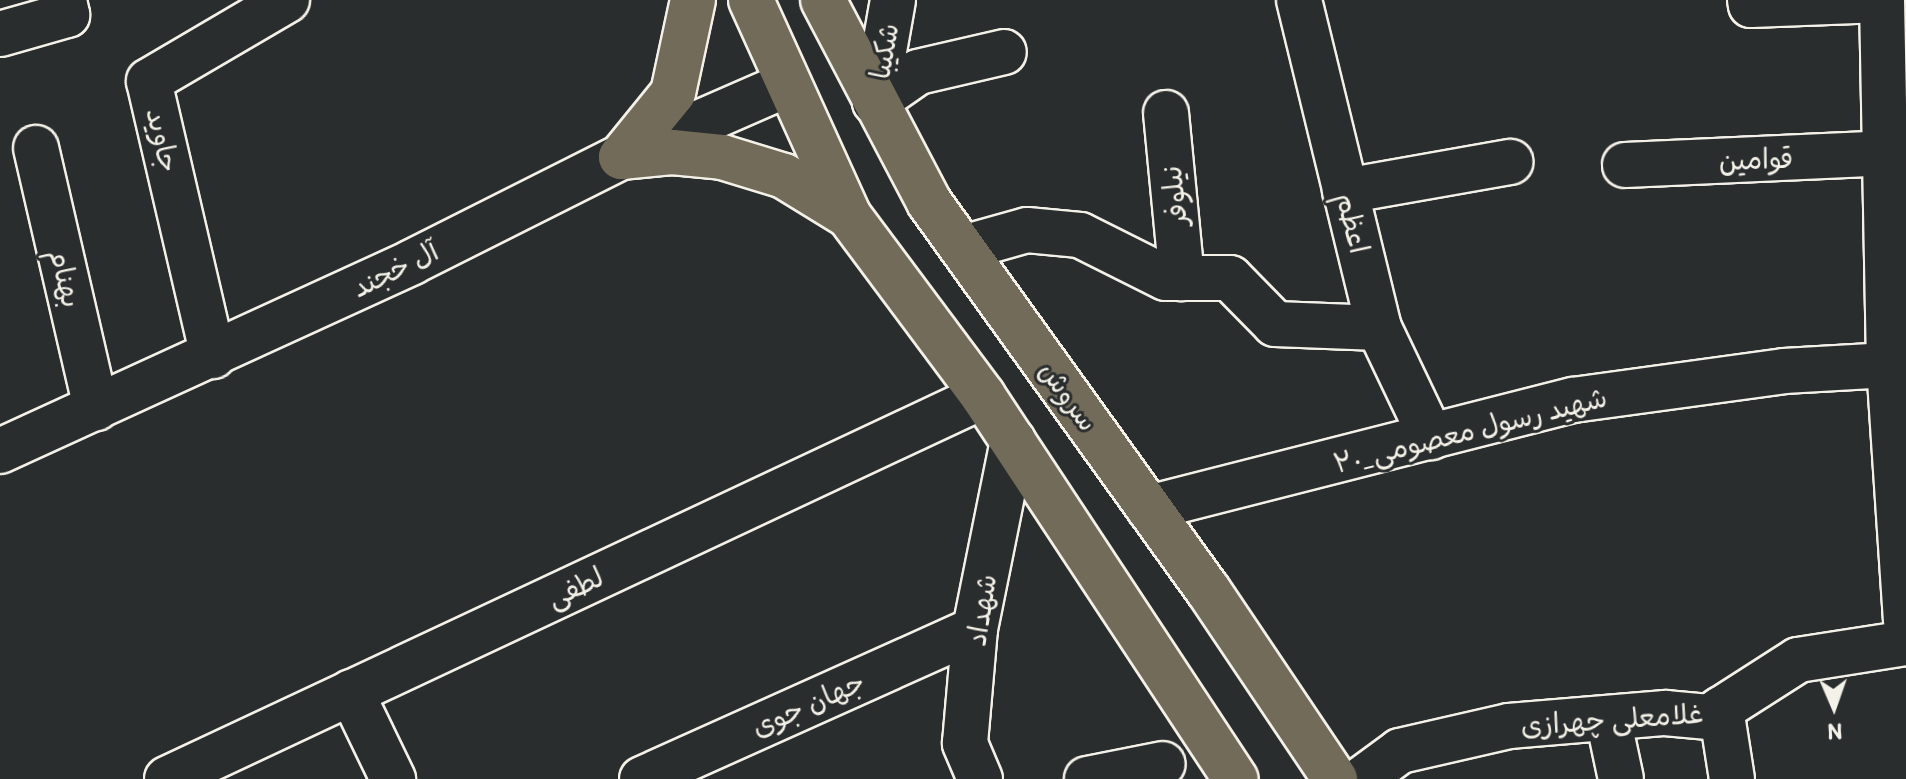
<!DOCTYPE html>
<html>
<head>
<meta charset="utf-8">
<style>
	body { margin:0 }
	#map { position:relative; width:1906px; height:779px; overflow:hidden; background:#2a2d2e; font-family:Itim,"Playpen Sans Arabic",sans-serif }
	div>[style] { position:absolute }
	.roads { filter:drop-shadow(2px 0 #f4f1e8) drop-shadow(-2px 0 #f4f1e8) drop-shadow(0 2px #f4f1e8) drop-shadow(0 -2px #f4f1e8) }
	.minor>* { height:44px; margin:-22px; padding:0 22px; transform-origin:22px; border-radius:22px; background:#2a2d2e }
	.major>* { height:44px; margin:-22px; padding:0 22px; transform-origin:22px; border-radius:22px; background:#726b5a }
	span { translate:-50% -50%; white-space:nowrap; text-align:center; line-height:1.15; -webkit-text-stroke:6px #2a2d2e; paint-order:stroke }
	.street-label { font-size:28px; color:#f4f1e8 }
	.north { position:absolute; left:1794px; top:667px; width:80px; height:80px; -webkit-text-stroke:6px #2a2d2e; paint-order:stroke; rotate:178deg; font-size:22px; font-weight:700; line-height:32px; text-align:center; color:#f4f1e8 }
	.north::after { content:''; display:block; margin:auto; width:28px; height:36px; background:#f4f1e8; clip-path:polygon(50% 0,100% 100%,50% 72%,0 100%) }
</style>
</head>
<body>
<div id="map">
	<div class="roads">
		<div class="minor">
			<i style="left:1299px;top:0;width:338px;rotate:76.3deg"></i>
			<i style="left:1379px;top:328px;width:121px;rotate:64.5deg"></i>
			<i style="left:1750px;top:0;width:5px;rotate:79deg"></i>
			<i style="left:1751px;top:5px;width:131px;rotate:-2.2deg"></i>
			<i style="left:1882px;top:0;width:365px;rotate:88.9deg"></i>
			<i style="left:1889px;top:365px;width:256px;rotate:86.2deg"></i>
			<i style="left:0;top:34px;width:70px;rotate:-15.8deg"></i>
			<i style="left:67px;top:15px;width:15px;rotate:-101deg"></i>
			<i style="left:875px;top:102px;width:52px;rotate:-34.9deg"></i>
			<i style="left:918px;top:72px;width:88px;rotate:-13.1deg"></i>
			<i style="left:875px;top:102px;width:104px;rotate:-80deg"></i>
			<i style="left:1166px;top:113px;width:166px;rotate:84.5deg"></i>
			<i style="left:36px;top:148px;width:267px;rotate:77deg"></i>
			<i style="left:1625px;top:165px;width:261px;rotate:-2.6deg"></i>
			<i style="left:1345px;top:191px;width:168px;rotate:-10deg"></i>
			<i style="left:963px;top:248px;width:66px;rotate:-15.7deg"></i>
			<i style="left:1027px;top:230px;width:53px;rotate:5.4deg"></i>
			<i style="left:1080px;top:235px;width:96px;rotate:26.6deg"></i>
			<i style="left:1166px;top:278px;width:64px"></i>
			<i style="left:1230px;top:278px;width:64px;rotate:45.6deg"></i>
			<i style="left:1275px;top:324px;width:104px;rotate:2.2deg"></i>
			<i style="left:213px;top:356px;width:282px;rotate:-103.1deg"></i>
			<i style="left:149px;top:81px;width:160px;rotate:-30.4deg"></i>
			<i style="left:0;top:451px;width:453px;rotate:-24.6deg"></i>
			<i style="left:412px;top:262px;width:234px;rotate:-26.7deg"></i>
			<i style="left:621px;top:157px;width:182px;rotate:-23.6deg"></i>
			<i style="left:1149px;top:508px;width:438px;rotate:-14.3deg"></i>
			<i style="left:1573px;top:400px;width:213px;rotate:-7.8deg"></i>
			<i style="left:1784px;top:371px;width:105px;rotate:-3.3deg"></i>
			<i style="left:351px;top:692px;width:97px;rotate:64.2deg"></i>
			<i style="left:1721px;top:709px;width:71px;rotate:81.1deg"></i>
			<i style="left:1608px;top:718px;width:62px;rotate:78deg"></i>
			<i style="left:167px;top:779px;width:901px;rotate:-25.14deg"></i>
			<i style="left:642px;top:779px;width:365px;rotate:-24.2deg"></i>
			<i style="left:980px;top:779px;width:39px;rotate:-113deg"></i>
			<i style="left:965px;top:743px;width:114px;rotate:-85deg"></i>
			<i style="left:975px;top:629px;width:192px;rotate:-78.6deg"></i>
			<i style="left:1087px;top:779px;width:77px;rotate:-11.2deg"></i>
			<i style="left:1362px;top:779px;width:47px;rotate:-36.4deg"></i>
			<i style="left:1400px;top:751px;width:112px;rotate:-12.9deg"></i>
			<i style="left:1509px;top:726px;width:157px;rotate:-4.8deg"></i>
			<i style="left:1665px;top:713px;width:44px;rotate:5.2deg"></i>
			<i style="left:1709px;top:717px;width:106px;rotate:-32.6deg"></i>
			<i style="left:1798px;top:660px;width:109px;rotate:-8.9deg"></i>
		</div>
		<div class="major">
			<i style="left:751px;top:0;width:237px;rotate:65.6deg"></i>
			<i style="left:849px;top:216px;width:224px;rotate:53.3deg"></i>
			<i style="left:983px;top:396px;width:459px;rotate:56.6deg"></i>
			<i style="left:823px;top:0;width:228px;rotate:62.3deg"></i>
			<i style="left:929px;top:202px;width:478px;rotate:54.3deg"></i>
			<i style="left:1208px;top:590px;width:228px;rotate:56.1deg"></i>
			<i style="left:621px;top:157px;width:51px;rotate:-5.6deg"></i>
			<i style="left:672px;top:152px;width:50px;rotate:5.7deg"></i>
			<i style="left:722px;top:157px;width:65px;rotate:17deg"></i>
			<i style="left:784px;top:176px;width:76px;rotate:31.6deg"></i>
			<i style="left:621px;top:157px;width:82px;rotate:-50.9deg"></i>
			<i style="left:673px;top:93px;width:95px;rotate:-77.9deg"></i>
		</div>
	</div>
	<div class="street-label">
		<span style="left:884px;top:51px;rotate:-80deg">شکیبا</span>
		<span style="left:163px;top:140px;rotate:77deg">جاوید</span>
		<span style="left:1756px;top:159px;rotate:-2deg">قوامین</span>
		<span style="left:1174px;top:196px;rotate:-96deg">نیلوفر</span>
		<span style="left:1353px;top:223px;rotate:76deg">اعظم</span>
		<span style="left:395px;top:269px;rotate:-26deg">آل خجند</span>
		<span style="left:66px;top:278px;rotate:77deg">بهنام</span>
		<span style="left:1069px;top:396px;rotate:54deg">سروش</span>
		<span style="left:1470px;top:430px;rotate:-14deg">۲۰_شهید رسول معصومی</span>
		<span style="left:575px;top:587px;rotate:-25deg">لطفی</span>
		<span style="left:981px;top:610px;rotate:-81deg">شهداد</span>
		<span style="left:808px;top:704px;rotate:-24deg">جهان جوی</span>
		<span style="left:1612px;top:719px;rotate:-4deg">غلامعلی چهرازی</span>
	</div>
	<div class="north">N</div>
</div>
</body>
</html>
